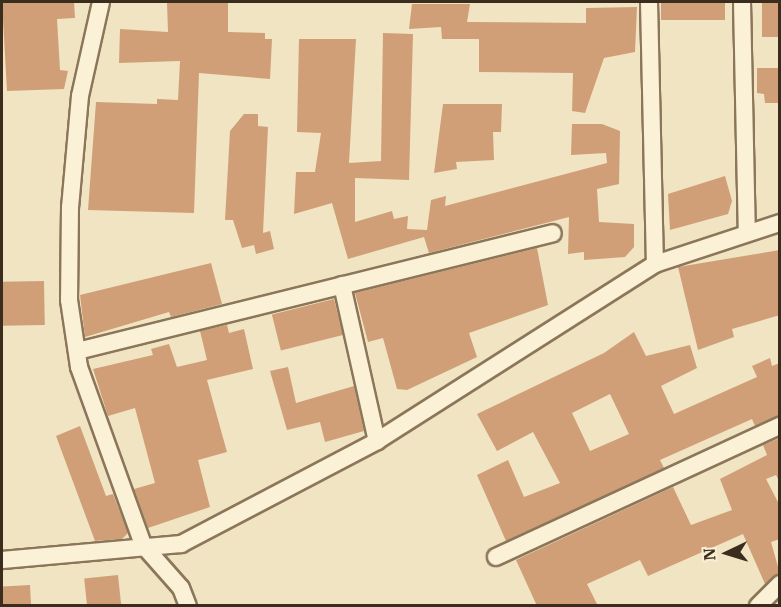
<!DOCTYPE html>
<html>
<head>
<meta charset="utf-8">
<style>
	body { margin:0 }
	#map { position:relative; width:781px; height:607px; overflow:hidden; background:#f0e4c3; font-family:"IBM Plex Serif",serif }
	div>[style] { position:absolute }
	.building>* { inset:0; background:#d09f78; transform-origin:0 0 }
	.roads { filter:drop-shadow(2px 0 #8c7659) drop-shadow(-2px 0 #8c7659) drop-shadow(0 2px #8c7659) drop-shadow(0 -2px #8c7659) }
	.street>* { height:16px; margin:-8px; padding:0 8px; transform-origin:8px; border-radius:8px; background:#faf1d7 }
	span { translate:-50% -50%; white-space:nowrap; text-align:center; line-height:1.15; -webkit-text-stroke:5px #f7eed3; paint-order:stroke }
	.frame { position:absolute; inset:0; border:3px solid #3b2d1e; pointer-events:none }
	.north { position:absolute; left:697px; top:523px; width:60px; height:60px; -webkit-text-stroke:4px #f7eed3; paint-order:stroke; rotate:266deg; font-size:16px; font-weight:700; line-height:24px; text-align:center; color:#3b2d1e }
	.north::after { content:''; display:block; margin:auto; width:21px; height:27px; background:#3b2d1e; clip-path:polygon(50% 0,100% 100%,50% 72%,0 100%) }
</style>
</head>
<body>
<div id="map">
	<div class="building">
		<i style="clip-path:polygon(2px 2px,74px 2px,75px 18px,57px 19px,60px 70px,68px 71px,64px 89px,7px 91px)"></i>
		<i style="clip-path:polygon(167px 2px,228px 2px,228px 32px,265px 33px,265px 39px,272px 39px,270px 79px,199px 73px,194px 213px,88px 210px,96px 102px,157px 104px,157px 99px,178px 100px,180px 61px,119px 63px,120px 29px,168px 32px)"></i>
		<i style="left:661px;top:2px;width:64px;height:18px"></i>
		<i style="left:762px;top:2px;width:18px;height:35px"></i>
		<i style="clip-path:polygon(412px 4px,470px 4px,467px 22px,586px 23px,586px 8px,637px 7px,635px 52px,604px 58px,585px 113px,572px 111px,573px 73px,479px 72px,479px 39px,442px 39px,441px 27px,409px 29px)"></i>
		<i style="clip-path:polygon(383px 33px,413px 34px,409px 180px,355px 178px,355px 222px,392px 211px,394px 219px,408px 216px,407px 229px,427px 230px,431px 200px,446px 196px,445px 206px,607px 163px,606px 153px,571px 155px,572px 124px,602px 124px,620px 131px,619px 184px,597px 189px,599px 222px,634px 224px,634px 247px,625px 257px,584px 260px,584px 252px,568px 254px,569px 217px,429px 253px,424px 237px,348px 259px,332px 203px,294px 214px,296px 172px,315px 172px,321px 133px,297px 132px,299px 39px,356px 39px,349px 163px,381px 161px)"></i>
		<i style="clip-path:polygon(757px 68px,780px 68px,780px 103px,765px 103px,764px 94px,757px 93px)"></i>
		<i style="clip-path:polygon(443px 104px,502px 104px,501px 132px,493px 132px,494px 160px,456px 162px,457px 169px,434px 173px)"></i>
		<i style="clip-path:polygon(244px 114px,258px 114px,258px 126px,268px 127px,263px 233px,270px 231px,274px 249px,256px 254px,254px 245px,242px 248px,233px 220px,225px 220px,230px 131px)"></i>
		<i style="clip-path:polygon(725px 176px,732px 201px,728px 214px,670px 230px,668px 194px)"></i>
		<i style="clip-path:polygon(537px 248px,548px 305px,469px 333px,477px 357px,407px 390px,397px 389px,383px 338px,368px 342px,355px 293px)"></i>
		<i style="clip-path:polygon(780px 250px,780px 315px,732px 329px,734px 337px,698px 350px,678px 267px)"></i>
		<i style="clip-path:polygon(211px 263px,222px 304px,171px 317px,169px 312px,85px 337px,80px 295px)"></i>
		<i style="left:44px;top:281px;width:44px;height:42px;rotate:89deg"></i>
		<i style="left:334px;top:299px;width:37px;height:64px;rotate:76deg"></i>
		<i style="clip-path:polygon(227px 325px,229px 333px,244px 329px,253px 369px,207px 380px,227px 452px,198px 460px,210px 507px,148px 528px,134px 489px,155px 483px,135px 408px,108px 416px,93px 369px,153px 355px,151px 349px,169px 344px,177px 367px,207px 360px,200px 331px)"></i>
		<i style="clip-path:polygon(evenodd,634px 332px,646px 356px,690px 345px,697px 368px,661px 386px,674px 414px,757px 377px,752px 366px,770px 358px,772px 366px,780px 363px,780px 416px,755px 426px,752px 419px,660px 460px,664px 468px,506px 541px,477px 475px,508px 460px,524px 497px,560px 483px,533px 432px,497px 451px,477px 414px,604px 353px,634px 332px,610px 394px,629px 434px,590px 451px,572px 413px,610px 394px)"></i>
		<i style="clip-path:polygon(288px 367px,296px 403px,354px 386px,364px 431px,325px 442px,320px 422px,287px 430px,270px 371px)"></i>
		<i style="clip-path:polygon(80px 426px,106px 496px,113px 494px,128px 533px,122px 539px,95px 541px,56px 436px)"></i>
		<i style="clip-path:polygon(780px 438px,780px 483px,776px 475px,766px 479px,780px 506px,780px 539px,771px 542px,780px 574px,765px 584px,743px 534px,648px 576px,640px 560px,587px 584px,598px 606px,537px 606px,516px 560px,673px 487px,691px 525px,732px 510px,720px 479px,767px 455px,763px 445px)"></i>
		<i style="left:118px;top:575px;width:31px;height:34px;rotate:84deg"></i>
		<i style="left:30px;top:585px;width:21px;height:28px;rotate:87deg"></i>
	</div>
	<div class="roads">
		<div class="street">
			<i style="left:101px;top:2px;width:96px;rotate:102.6deg"></i>
			<i style="left:80px;top:96px;width:111px;rotate:95.1deg"></i>
			<i style="left:70px;top:207px;width:93px;rotate:90.6deg"></i>
			<i style="left:69px;top:300px;width:68px;rotate:81.5deg"></i>
			<i style="left:79px;top:367px;width:189px;rotate:70.2deg"></i>
			<i style="left:143px;top:545px;width:57px;rotate:48.5deg"></i>
			<i style="left:181px;top:588px;width:19px;rotate:69deg"></i>
			<i style="left:649px;top:2px;width:262px;rotate:88.7deg"></i>
			<i style="left:742px;top:2px;width:230px;rotate:88.8deg"></i>
			<i style="left:342px;top:285px;width:160px;rotate:77.4deg"></i>
			<i style="left:77px;top:351px;width:490px;rotate:-13.9deg"></i>
			<i style="left:496px;top:557px;width:313px;rotate:-24.8deg"></i>
			<i style="left:2px;top:560px;width:180px;rotate:-5.1deg"></i>
			<i style="left:181px;top:544px;width:221px;rotate:-27.7deg"></i>
			<i style="left:377px;top:441px;width:330px;rotate:-32.5deg"></i>
			<i style="left:655px;top:264px;width:132px;rotate:-18.2deg"></i>
			<i style="left:758px;top:606px;width:31px;rotate:-45deg"></i>
		</div>
	</div>
	<div class="frame"></div>
	<div class="north">N</div>
</div>
</body>
</html>
